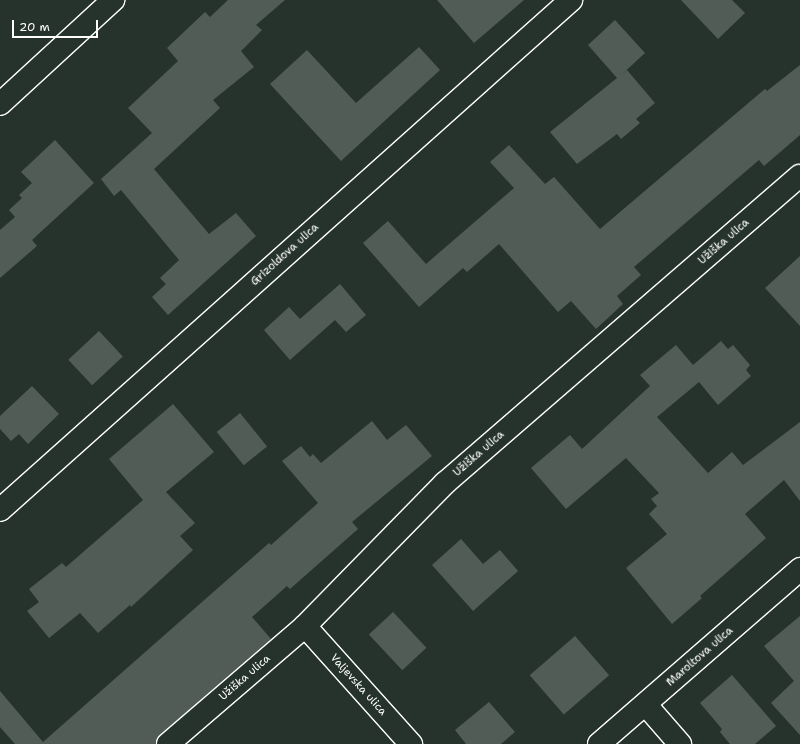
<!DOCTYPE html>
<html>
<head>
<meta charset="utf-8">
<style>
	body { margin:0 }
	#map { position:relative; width:800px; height:744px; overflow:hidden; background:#26332d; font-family:"Shantell Sans",sans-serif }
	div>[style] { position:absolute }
	.building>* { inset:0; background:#515c57; transform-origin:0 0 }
	.roads { filter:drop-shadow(1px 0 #fff) drop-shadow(-1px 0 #fff) drop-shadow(0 1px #fff) drop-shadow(0 -1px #fff) }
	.minor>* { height:22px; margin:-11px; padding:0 11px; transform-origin:11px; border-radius:11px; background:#26332d }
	span { translate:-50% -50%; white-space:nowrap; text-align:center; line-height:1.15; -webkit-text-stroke:3.5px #26332d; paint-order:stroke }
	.street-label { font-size:11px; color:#fff }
	.scale { position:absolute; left:12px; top:20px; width:86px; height:18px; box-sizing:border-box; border:2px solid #fff; border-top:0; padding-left:5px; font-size:12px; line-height:14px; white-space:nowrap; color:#fff; -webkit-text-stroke:3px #26332d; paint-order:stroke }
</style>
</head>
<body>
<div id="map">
	<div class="building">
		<i style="clip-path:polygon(228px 0,285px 0,256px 25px,262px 30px,241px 51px,254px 67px,213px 100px,220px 108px,154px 169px,209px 234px,236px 213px,256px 236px,168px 315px,152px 297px,166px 284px,160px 278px,179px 260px,121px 190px,114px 196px,101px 179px,152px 133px,128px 108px,178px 61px,167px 48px,205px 12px,210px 17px)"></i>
		<i style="clip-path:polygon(437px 0,524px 0,474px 43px)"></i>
		<i style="clip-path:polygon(681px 0,732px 0,745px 13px,718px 39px)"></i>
		<i style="clip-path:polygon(615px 20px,645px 53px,619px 77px,627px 70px,655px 103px,636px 119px,640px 123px,621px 139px,617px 134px,577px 164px,550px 132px,617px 78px,588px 45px)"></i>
		<i style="clip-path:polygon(419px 47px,440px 70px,341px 161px,270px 84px,307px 50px,356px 103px)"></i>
		<i style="clip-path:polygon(800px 65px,800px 135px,764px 166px,759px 160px,634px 267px,641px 275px,617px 296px,623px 304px,596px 329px,571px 301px,558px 312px,499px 244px,467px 272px,463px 268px,419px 307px,363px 243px,388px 221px,426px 264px,514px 188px,490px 162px,509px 145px,545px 184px,554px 177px,600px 229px,765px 89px,767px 91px)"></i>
		<i style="clip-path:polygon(55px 140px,94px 183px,32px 240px,37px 246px,0 278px,0 230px,15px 217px,9px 210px,22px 198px,19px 195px,32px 183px,21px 172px)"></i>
		<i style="clip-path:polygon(800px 256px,800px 326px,765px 288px)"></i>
		<i style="clip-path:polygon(340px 284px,366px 315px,346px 332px,335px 320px,290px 360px,264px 330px,289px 307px,300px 319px)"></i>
		<i style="left:99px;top:331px;width:35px;height:42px;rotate:47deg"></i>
		<i style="clip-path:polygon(721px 341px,728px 349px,733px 345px,750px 365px,746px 370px,751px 376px,718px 405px,699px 382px,657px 417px,708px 473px,732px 452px,743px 465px,800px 422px,800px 501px,784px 480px,745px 514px,766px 538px,700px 596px,702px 598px,672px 624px,626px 568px,667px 534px,649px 514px,657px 506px,651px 499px,659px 493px,626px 458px,566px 509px,531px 468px,570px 435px,582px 449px,650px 386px,640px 375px,676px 345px,693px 365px)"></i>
		<i style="clip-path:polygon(32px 386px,59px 414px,28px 444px,19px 434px,11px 441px,0 429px,0 416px)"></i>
		<i style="clip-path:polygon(173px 404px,214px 452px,166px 492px,195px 523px,180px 536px,193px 550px,131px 607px,130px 605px,98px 633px,80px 613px,49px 638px,27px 611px,39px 602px,29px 589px,62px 563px,66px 567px,143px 500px,109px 459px)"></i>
		<i style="left:240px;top:413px;width:43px;height:30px;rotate:51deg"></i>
		<i style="clip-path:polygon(372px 421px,387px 440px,406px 425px,432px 456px,352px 522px,358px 529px,290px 589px,287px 586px,252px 617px,271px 639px,160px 735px,156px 744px,15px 744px,0 727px,0 691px,43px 742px,269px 543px,271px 545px,318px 503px,282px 461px,301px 446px,310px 457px,313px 454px,321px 463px)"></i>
		<i style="clip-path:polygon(461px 539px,483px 564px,500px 550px,518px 571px,473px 611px,432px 565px)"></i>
		<i style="left:393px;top:612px;width:49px;height:33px;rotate:47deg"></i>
		<i style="clip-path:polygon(800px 616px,800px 735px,771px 703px,794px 681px,764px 646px)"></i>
		<i style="left:575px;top:636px;width:52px;height:60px;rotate:49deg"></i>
		<i style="clip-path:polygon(732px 675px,776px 726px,755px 744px,730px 744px,720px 732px,722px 729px,700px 703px)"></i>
		<i style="clip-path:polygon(489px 702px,515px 732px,501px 744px,466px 744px,455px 730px)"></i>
	</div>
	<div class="roads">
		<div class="minor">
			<i style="left:0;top:104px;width:154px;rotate:-42.6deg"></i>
			<i style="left:0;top:510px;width:766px;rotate:-41.77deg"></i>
			<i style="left:305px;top:626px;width:159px;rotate:48.1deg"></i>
			<i style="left:646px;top:705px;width:52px;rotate:48.9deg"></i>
			<i style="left:168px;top:744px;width:181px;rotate:-40.7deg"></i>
			<i style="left:305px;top:626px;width:200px;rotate:-45.6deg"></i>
			<i style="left:445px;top:483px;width:469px;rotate:-40.9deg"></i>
			<i style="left:599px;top:744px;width:267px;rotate:-41deg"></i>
		</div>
	</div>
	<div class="street-label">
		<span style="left:724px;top:242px;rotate:-41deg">Užiška ulica</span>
		<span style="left:285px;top:255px;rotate:-42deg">Grizoldova ulica</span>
		<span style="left:479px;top:454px;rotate:-41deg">Užiška ulica</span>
		<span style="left:700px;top:657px;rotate:-41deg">Maroltova ulica</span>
		<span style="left:245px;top:678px;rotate:-41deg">Užiška ulica</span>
		<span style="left:358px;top:685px;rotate:48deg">Valjevska ulica</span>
	</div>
	<div class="scale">20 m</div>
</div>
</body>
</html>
